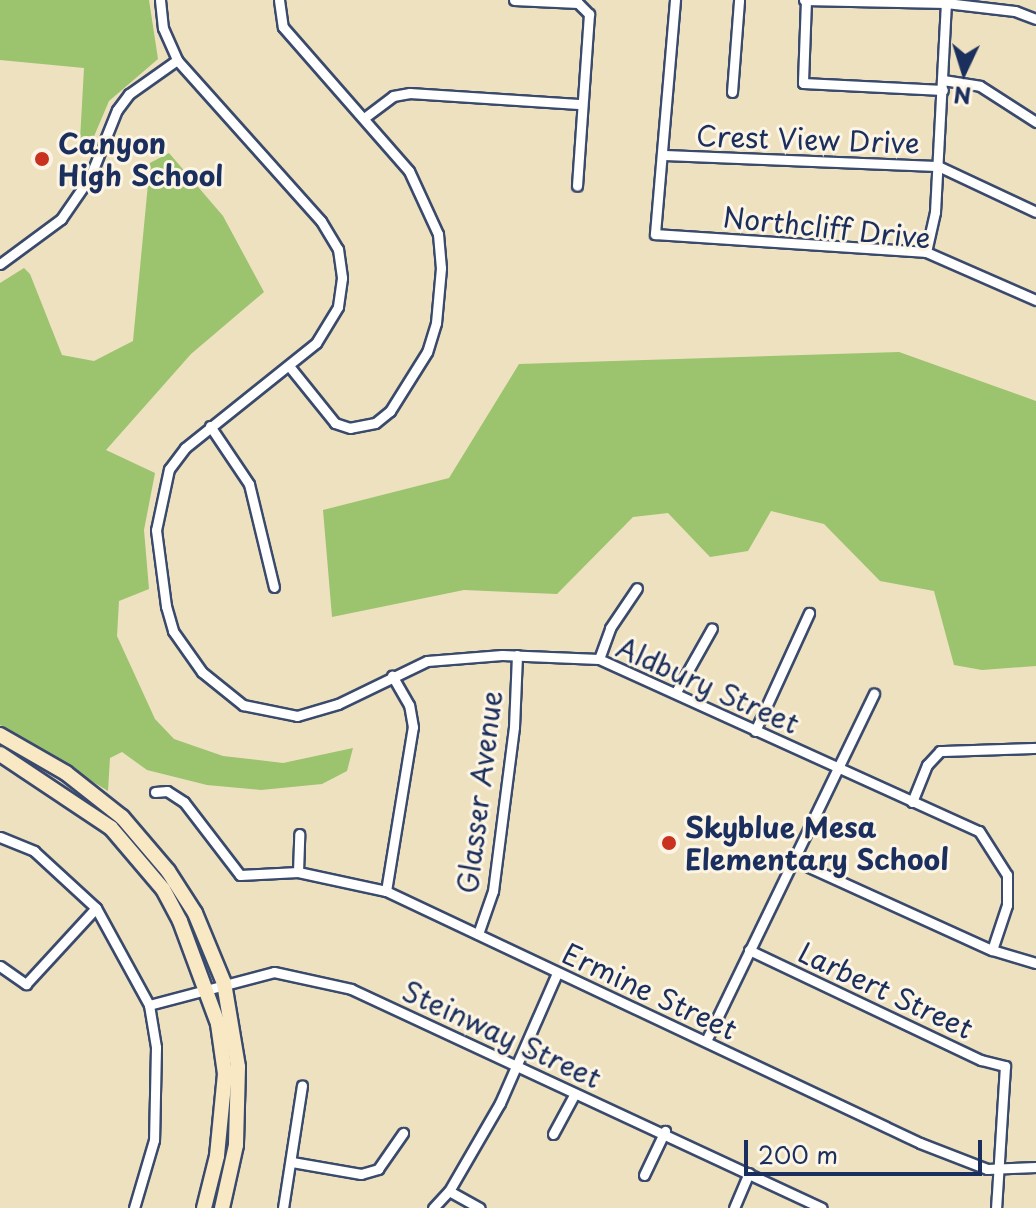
<!DOCTYPE html>
<html>
<head>
<meta charset="utf-8">
<style>
	body { margin:0 }
	#map { position:relative; width:1036px; height:1208px; overflow:hidden; background:#ede1c0; font-family:"Playpen Sans",sans-serif }
	div>[style] { position:absolute }
	.green>* { inset:0; background:#9cc36e }
	.roads { filter:drop-shadow(2px 0 #3a4a6d) drop-shadow(-2px 0 #3a4a6d) drop-shadow(0 2px #3a4a6d) drop-shadow(0 -2px #3a4a6d) }
	.minor>* { height:9px; margin:-4.5px; padding:0 4.5px; transform-origin:4.5px; border-radius:4.5px; background:#fff }
	.secondary>* { height:14px; margin:-7px; padding:0 7px; transform-origin:7px; border-radius:7px; background:#f8e8c3 }
	.dots>* { width:22px; height:22px; translate:-50% -50%; box-sizing:border-box; border:4px solid #fcf5e5; border-radius:50% }
	span { translate:-50% -50%; white-space:nowrap; text-align:center; line-height:1.15; -webkit-text-stroke:6px #fcf5e5; paint-order:stroke }
	.street-label { font-size:28px; color:#1b2f5e }
	.poi-label { font-size:28px; color:#1b2f5e; font-weight:700 }
	.left { translate:0 -50%; text-align:left }
	.north { position:absolute; left:924px; top:32px; width:80px; height:80px; -webkit-text-stroke:6px #fcf5e5; paint-order:stroke; rotate:184deg; font-size:22px; font-weight:700; line-height:32px; text-align:center; color:#1b2f5e }
	.north::after { content:''; display:block; margin:auto; width:28px; height:36px; background:#1b2f5e; clip-path:polygon(50% 0,100% 100%,50% 72%,0 100%) }
	.scale { position:absolute; left:744px; top:1140px; width:238px; height:36px; box-sizing:border-box; border:4px solid #1b2f5e; border-top:0; padding-left:10px; font-size:24px; line-height:28px; white-space:nowrap; color:#1b2f5e; -webkit-text-stroke:6px #fcf5e5; paint-order:stroke }
</style>
</head>
<body>
<div id="map">
	<div class="green">
		<i style="clip-path:polygon(0 0,149px 0,158px 59px,109px 101px,92px 141px,80px 140px,84px 68px,0 60px)"></i>
		<i style="clip-path:polygon(169px 153px,223px 216px,264px 292px,191px 354px,106px 450px,155px 473px,144px 530px,149px 589px,119px 601px,117px 636px,155px 719px,174px 739px,223px 756px,283px 763px,353px 748px,347px 771px,322px 784px,261px 790px,207px 785px,147px 770px,122px 752px,110px 758px,108px 791px,0 725px,0 283px,24px 268px,30px 274px,62px 355px,94px 361px,133px 341px,150px 163px)"></i>
		<i style="clip-path:polygon(899px 352px,1036px 401px,1036px 666px,982px 670px,954px 665px,934px 591px,880px 581px,824px 524px,771px 511px,748px 551px,710px 557px,668px 513px,633px 517px,557px 594px,464px 590px,332px 617px,323px 510px,449px 478px,519px 364px)"></i>
	</div>
	<div class="roads">
		<div class="minor">
			<i style="left:160px;top:0;width:28px;rotate:84deg"></i>
			<i style="left:163px;top:28px;width:35px;rotate:66deg"></i>
			<i style="left:177px;top:60px;width:216px;rotate:48.2deg"></i>
			<i style="left:321px;top:221px;width:33px;rotate:59deg"></i>
			<i style="left:338px;top:249px;width:29px;rotate:82deg"></i>
			<i style="left:342px;top:278px;width:29px;rotate:98deg"></i>
			<i style="left:338px;top:307px;width:42px;rotate:121.4deg"></i>
			<i style="left:316px;top:343px;width:168px;rotate:141.3deg"></i>
			<i style="left:185px;top:448px;width:26px;rotate:127deg"></i>
			<i style="left:169px;top:469px;width:62px;rotate:102deg"></i>
			<i style="left:156px;top:530px;width:77px;rotate:82.5deg"></i>
			<i style="left:166px;top:606px;width:26px;rotate:74deg"></i>
			<i style="left:173px;top:631px;width:50px;rotate:54.7deg"></i>
			<i style="left:202px;top:672px;width:53px;rotate:38.8deg"></i>
			<i style="left:243px;top:705px;width:55px;rotate:11.5deg"></i>
			<i style="left:297px;top:716px;width:43px;rotate:-16.3deg"></i>
			<i style="left:338px;top:704px;width:99px;rotate:-25.8deg"></i>
			<i style="left:427px;top:661px;width:75px;rotate:-4.6deg"></i>
			<i style="left:502px;top:655px;width:97px;rotate:2.4deg"></i>
			<i style="left:599px;top:659px;width:417px;rotate:24.4deg"></i>
			<i style="left:979px;top:831px;width:52px;rotate:57.5deg"></i>
			<i style="left:1007px;top:875px;width:30px;rotate:90deg"></i>
			<i style="left:1007px;top:905px;width:47px;rotate:108.4deg"></i>
			<i style="left:279px;top:0;width:27px;rotate:82deg"></i>
			<i style="left:283px;top:27px;width:191px;rotate:48.8deg"></i>
			<i style="left:409px;top:171px;width:69px;rotate:65.3deg"></i>
			<i style="left:438px;top:234px;width:34px;rotate:85deg"></i>
			<i style="left:441px;top:268px;width:55px;rotate:95.2deg"></i>
			<i style="left:436px;top:323px;width:30px;rotate:107deg"></i>
			<i style="left:427px;top:352px;width:70px;rotate:122.1deg"></i>
			<i style="left:390px;top:411px;width:19px;rotate:141deg"></i>
			<i style="left:375px;top:423px;width:25px;rotate:169deg"></i>
			<i style="left:350px;top:428px;width:16px;rotate:-162deg"></i>
			<i style="left:335px;top:423px;width:73px;rotate:-128.9deg"></i>
			<i style="left:514px;top:0;width:64px;rotate:2.7deg"></i>
			<i style="left:578px;top:3px;width:16px;rotate:45deg"></i>
			<i style="left:589px;top:14px;width:172px;rotate:94deg"></i>
			<i style="left:675px;top:0;width:235px;rotate:94.9deg"></i>
			<i style="left:655px;top:234px;width:272px;rotate:3.8deg"></i>
			<i style="left:926px;top:252px;width:120px;rotate:23.6deg"></i>
			<i style="left:804px;top:0;width:142px;rotate:1.2deg"></i>
			<i style="left:946px;top:3px;width:69px;rotate:6.6deg"></i>
			<i style="left:1015px;top:11px;width:22px;rotate:21deg"></i>
			<i style="left:806px;top:0;width:83px;rotate:92.1deg"></i>
			<i style="left:803px;top:83px;width:140px;rotate:2.9deg"></i>
			<i style="left:943px;top:80px;width:37px;rotate:9deg"></i>
			<i style="left:980px;top:86px;width:67px;rotate:32.7deg"></i>
			<i style="left:732px;top:92px;width:92px;rotate:-85.6deg"></i>
			<i style="left:364px;top:118px;width:36px;rotate:-37deg"></i>
			<i style="left:393px;top:96px;width:17px;rotate:-10deg"></i>
			<i style="left:410px;top:93px;width:172px;rotate:3.7deg"></i>
			<i style="left:663px;top:155px;width:275px;rotate:2.3deg"></i>
			<i style="left:938px;top:166px;width:108px;rotate:25.1deg"></i>
			<i style="left:926px;top:252px;width:41px;rotate:-77.3deg"></i>
			<i style="left:935px;top:212px;width:209px;rotate:-87deg"></i>
			<i style="left:0;top:264px;width:76px;rotate:-36.4deg"></i>
			<i style="left:61px;top:219px;width:51px;rotate:-55.4deg"></i>
			<i style="left:90px;top:177px;width:72px;rotate:-68.1deg"></i>
			<i style="left:117px;top:110px;width:20px;rotate:-53deg"></i>
			<i style="left:129px;top:94px;width:59px;rotate:-35.3deg"></i>
			<i style="left:210px;top:426px;width:70px;rotate:56.1deg"></i>
			<i style="left:249px;top:484px;width:106px;rotate:76.4deg"></i>
			<i style="left:599px;top:659px;width:33px;rotate:-70deg"></i>
			<i style="left:610px;top:628px;width:48px;rotate:-56deg"></i>
			<i style="left:676px;top:692px;width:73px;rotate:-60.6deg"></i>
			<i style="left:755px;top:731px;width:130px;rotate:-65.4deg"></i>
			<i style="left:155px;top:792px;width:12px;rotate:-5deg"></i>
			<i style="left:167px;top:791px;width:20px;rotate:33deg"></i>
			<i style="left:184px;top:802px;width:92px;rotate:52.5deg"></i>
			<i style="left:240px;top:875px;width:58px;rotate:-3deg"></i>
			<i style="left:298px;top:872px;width:90px;rotate:12.2deg"></i>
			<i style="left:386px;top:891px;width:590px;rotate:25.26deg"></i>
			<i style="left:920px;top:1143px;width:72px;rotate:21.2deg"></i>
			<i style="left:987px;top:1169px;width:49px;rotate:-2.3deg"></i>
			<i style="left:912px;top:802px;width:40px;rotate:-68deg"></i>
			<i style="left:927px;top:765px;width:19px;rotate:-47deg"></i>
			<i style="left:940px;top:751px;width:96px;rotate:-1.8deg"></i>
			<i style="left:0;top:837px;width:37px;rotate:22deg"></i>
			<i style="left:34px;top:851px;width:84px;rotate:42.6deg"></i>
			<i style="left:96px;top:908px;width:111px;rotate:61.3deg"></i>
			<i style="left:149px;top:1005px;width:43px;rotate:80.5deg"></i>
			<i style="left:156px;top:1047px;width:93px;rotate:91.2deg"></i>
			<i style="left:154px;top:1140px;width:71px;rotate:106.4deg"></i>
			<i style="left:791px;top:859px;width:221px;rotate:24.4deg"></i>
			<i style="left:992px;top:950px;width:46px;rotate:16.5deg"></i>
			<i style="left:298px;top:872px;width:38px;rotate:-88deg"></i>
			<i style="left:386px;top:891px;width:166px;rotate:-80.7deg"></i>
			<i style="left:413px;top:727px;width:22px;rotate:-100deg"></i>
			<i style="left:409px;top:705px;width:34px;rotate:-120deg"></i>
			<i style="left:478px;top:934px;width:46px;rotate:-70.8deg"></i>
			<i style="left:493px;top:891px;width:165px;rotate:-82.7deg"></i>
			<i style="left:514px;top:727px;width:72px;rotate:-87.6deg"></i>
			<i style="left:749px;top:950px;width:257px;rotate:25.4deg"></i>
			<i style="left:981px;top:1060px;width:25px;rotate:14deg"></i>
			<i style="left:1005px;top:1066px;width:142px;rotate:93.6deg"></i>
			<i style="left:0;top:966px;width:32px;rotate:35deg"></i>
			<i style="left:26px;top:984px;width:103px;rotate:-47.4deg"></i>
			<i style="left:149px;top:1005px;width:129px;rotate:-14.8deg"></i>
			<i style="left:274px;top:972px;width:79px;rotate:12.4deg"></i>
			<i style="left:351px;top:989px;width:519px;rotate:24.94deg"></i>
			<i style="left:706px;top:1041px;width:386px;rotate:-64.2deg"></i>
			<i style="left:553px;top:1134px;width:44px;rotate:-61.7deg"></i>
			<i style="left:292px;top:1162px;width:70px;rotate:9.9deg"></i>
			<i style="left:361px;top:1174px;width:18px;rotate:-16deg"></i>
			<i style="left:378px;top:1169px;width:44px;rotate:-55.2deg"></i>
			<i style="left:644px;top:1175px;width:49px;rotate:-64.5deg"></i>
			<i style="left:449px;top:1191px;width:35px;rotate:29deg"></i>
			<i style="left:283px;top:1208px;width:124px;rotate:-81.2deg"></i>
			<i style="left:433px;top:1208px;width:23px;rotate:-47deg"></i>
			<i style="left:449px;top:1191px;width:102px;rotate:-59.9deg"></i>
			<i style="left:500px;top:1103px;width:142px;rotate:-66.3deg"></i>
			<i style="left:734px;top:1208px;width:38px;rotate:-67deg"></i>
		</div>
		<div class="secondary">
			<i style="left:0;top:735px;width:76px;rotate:29.9deg"></i>
			<i style="left:66px;top:773px;width:71px;rotate:38.2deg"></i>
			<i style="left:122px;top:817px;width:71px;rotate:49.6deg"></i>
			<i style="left:168px;top:871px;width:50px;rotate:57.3deg"></i>
			<i style="left:195px;top:913px;width:76px;rotate:67.5deg"></i>
			<i style="left:224px;top:983px;width:85px;rotate:80.5deg"></i>
			<i style="left:238px;top:1067px;width:78px;rotate:91.5deg"></i>
			<i style="left:236px;top:1145px;width:65px;rotate:102.5deg"></i>
			<i style="left:0;top:754px;width:133px;rotate:33.7deg"></i>
			<i style="left:111px;top:828px;width:80px;rotate:49.6deg"></i>
			<i style="left:163px;top:889px;width:36px;rotate:62deg"></i>
			<i style="left:180px;top:921px;width:110px;rotate:69.7deg"></i>
			<i style="left:218px;top:1024px;width:50px;rotate:82deg"></i>
			<i style="left:225px;top:1074px;width:82px;rotate:95.6deg"></i>
			<i style="left:217px;top:1156px;width:54px;rotate:104deg"></i>
		</div>
	</div>
	<div class="dots">
		<i style="left:42px;top:159px;background:#c8321e"></i>
		<i style="left:669px;top:843px;background:#c8321e"></i>
	</div>
	<div class="street-label">
		<span style="left:808px;top:139px;rotate:2deg">Crest View Drive</span>
		<span style="left:827px;top:227px;rotate:6deg">Northcliff Drive</span>
		<span style="left:708px;top:685px;rotate:24deg">Aldbury Street</span>
		<span style="left:479px;top:792px;rotate:-83deg">Glasser Avenue</span>
		<span style="left:886px;top:990px;rotate:25deg">Larbert Street</span>
		<span style="left:650px;top:991px;rotate:25deg">Ermine Street</span>
		<span style="left:502px;top:1034px;rotate:25deg">Steinway Street</span>
	</div>
	<div class="poi-label">
		<span class="left" style="left:58px;top:159px">Canyon<br>High School</span>
		<span class="left" style="left:685px;top:843px">Skyblue Mesa<br>Elementary School</span>
	</div>
	<div class="north">N</div>
	<div class="scale">200 m</div>
</div>
</body>
</html>
